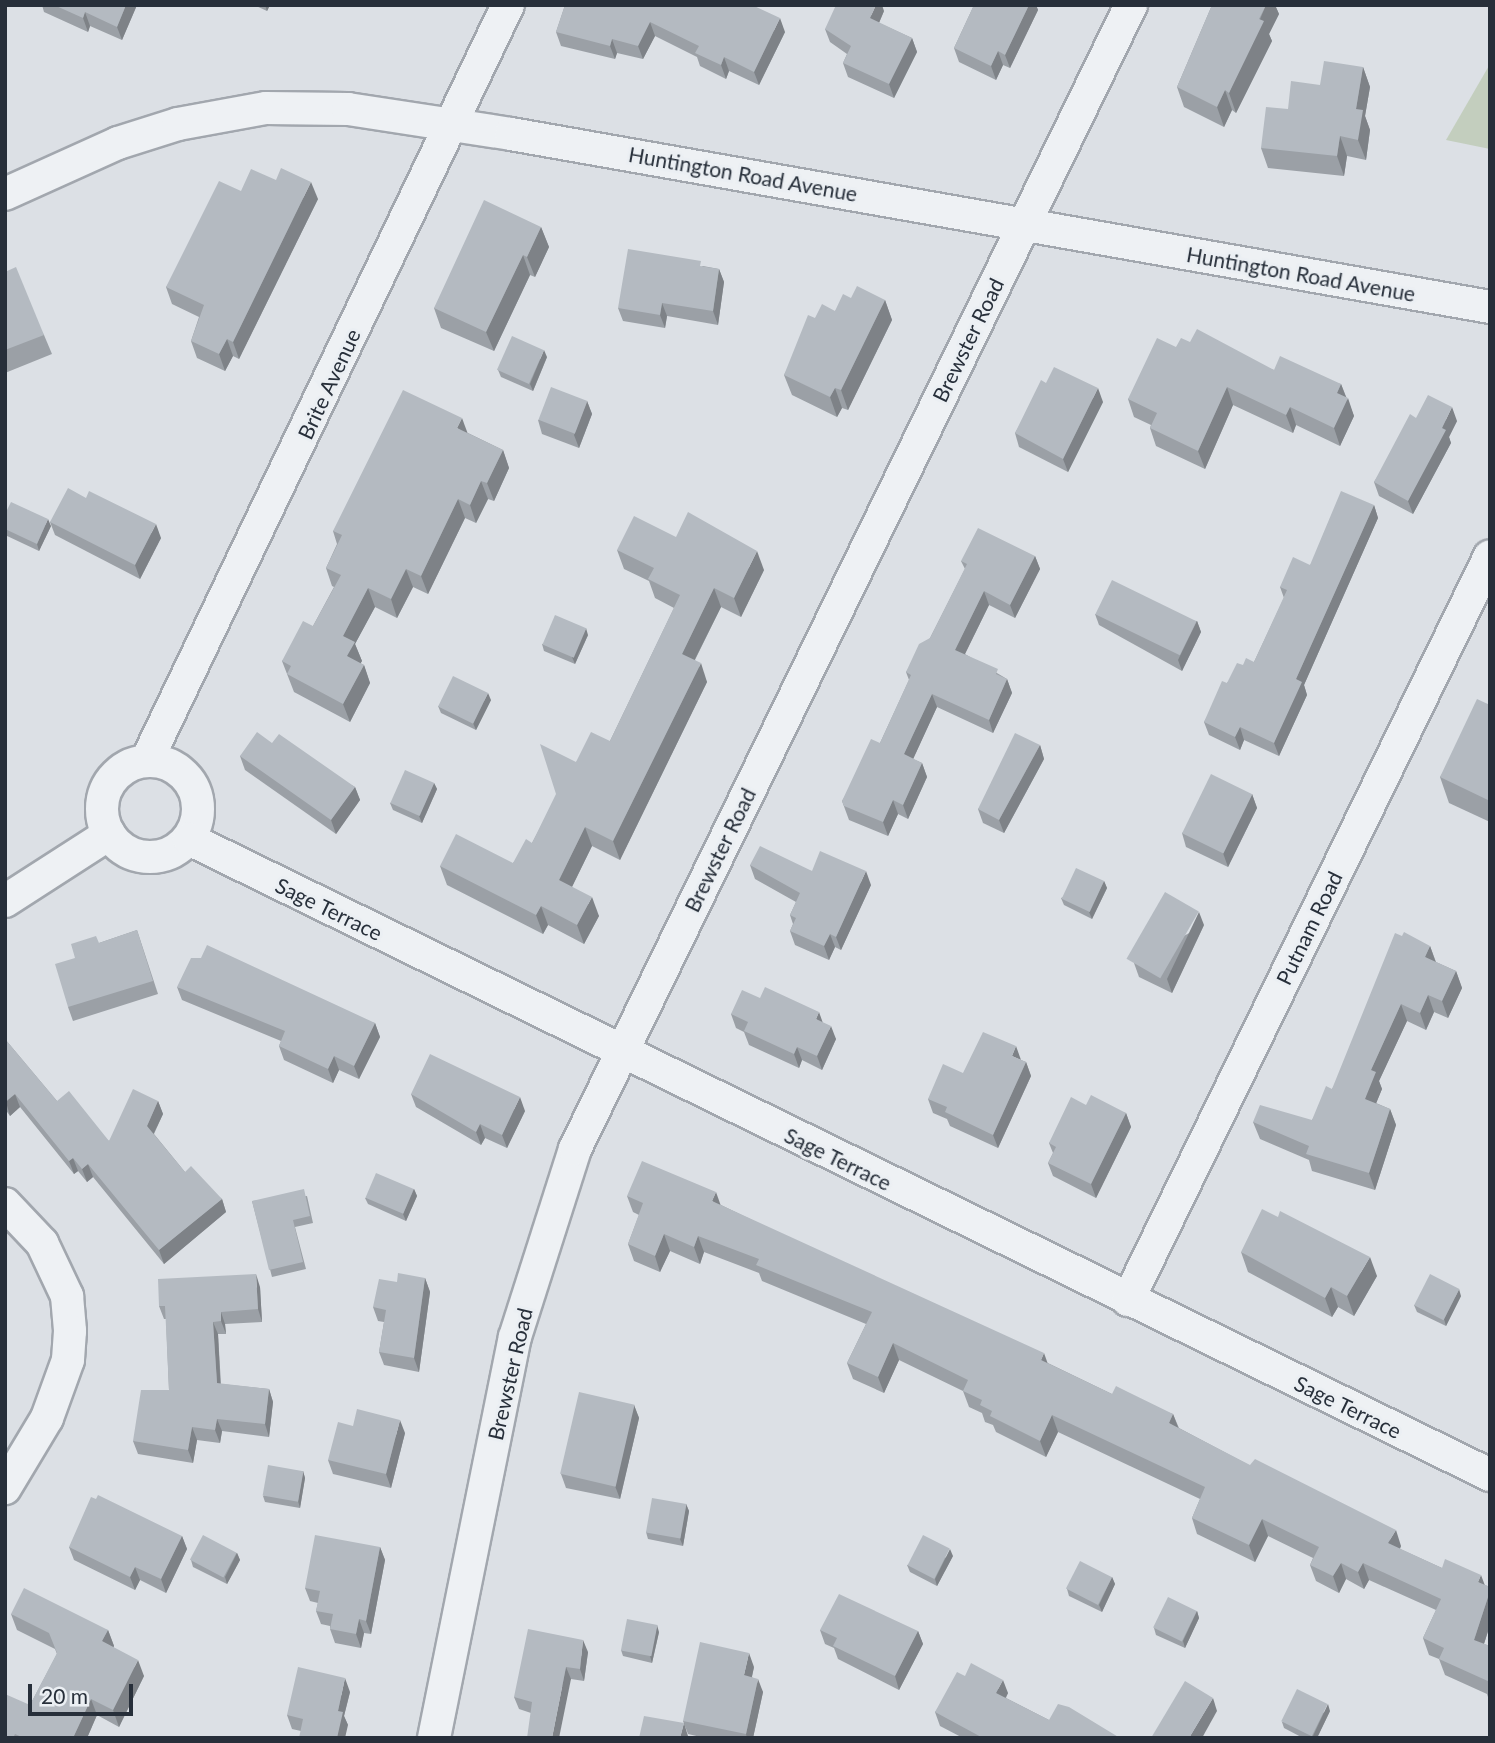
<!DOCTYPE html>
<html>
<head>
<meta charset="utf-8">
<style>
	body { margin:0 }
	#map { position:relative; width:1495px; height:1743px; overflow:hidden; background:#dce0e5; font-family:Lato,sans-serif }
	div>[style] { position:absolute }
	.green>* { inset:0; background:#c3cebe }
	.roads { filter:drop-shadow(2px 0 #a2a7ae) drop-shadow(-2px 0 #a2a7ae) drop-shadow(0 2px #a2a7ae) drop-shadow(0 -2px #a2a7ae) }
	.minor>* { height:32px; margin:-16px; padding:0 16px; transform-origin:16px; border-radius:16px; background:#eef1f4 }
	.minor>.ring { margin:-16px; padding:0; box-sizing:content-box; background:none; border:32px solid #eef1f4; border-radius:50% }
	.wall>* { inset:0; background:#9ba0a6 }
	.shaded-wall>* { inset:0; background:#7e8287 }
	.building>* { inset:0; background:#b4bac1; transform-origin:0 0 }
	span { translate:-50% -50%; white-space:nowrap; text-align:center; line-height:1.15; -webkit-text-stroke:6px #ebeff3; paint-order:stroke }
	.street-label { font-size:21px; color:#272f3a }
	.frame { position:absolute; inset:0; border:7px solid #272f3a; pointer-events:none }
	.scale { position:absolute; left:28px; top:1684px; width:105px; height:32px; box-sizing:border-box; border:4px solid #272f3a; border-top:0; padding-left:9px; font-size:21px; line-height:24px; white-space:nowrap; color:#272f3a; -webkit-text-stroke:5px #ebeff3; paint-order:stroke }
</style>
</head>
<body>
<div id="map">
	<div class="green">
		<i style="clip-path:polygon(1490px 64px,1490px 149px,1446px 140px)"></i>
	</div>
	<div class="roads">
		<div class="minor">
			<i style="left:5px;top:194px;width:124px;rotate:-24.3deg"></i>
			<i style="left:118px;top:143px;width:63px;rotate:-17.6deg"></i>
			<i style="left:178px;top:124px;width:89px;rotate:-10.3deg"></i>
			<i style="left:266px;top:108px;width:82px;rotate:0.7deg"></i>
			<i style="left:348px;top:109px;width:165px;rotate:8.7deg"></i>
			<i style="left:511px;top:134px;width:994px;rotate:10.02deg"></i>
			<i style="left:147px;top:760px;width:837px;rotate:-64.45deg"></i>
			<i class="ring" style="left:102px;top:761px;width:64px;height:64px"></i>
			<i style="left:189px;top:839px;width:1448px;rotate:26.05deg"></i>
			<i style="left:5px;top:901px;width:124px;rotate:-32.8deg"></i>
			<i style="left:5px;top:1204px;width:54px;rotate:46.5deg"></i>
			<i style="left:42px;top:1243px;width:59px;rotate:64.7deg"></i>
			<i style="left:67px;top:1296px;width:35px;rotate:85deg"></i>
			<i style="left:70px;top:1331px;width:29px;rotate:94deg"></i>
			<i style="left:68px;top:1360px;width:62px;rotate:109.9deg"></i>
			<i style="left:47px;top:1418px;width:82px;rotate:121deg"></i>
			<i style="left:1128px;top:1300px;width:827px;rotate:-64.05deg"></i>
			<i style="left:434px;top:1738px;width:409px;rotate:-78.6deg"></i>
			<i style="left:515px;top:1337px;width:197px;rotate:-72.3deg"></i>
			<i style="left:575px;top:1149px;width:1272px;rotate:-64.08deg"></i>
		</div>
	</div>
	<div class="wall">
		<i style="clip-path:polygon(42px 5px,137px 5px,122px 40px,90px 26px,88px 32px,44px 12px)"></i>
		<i style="clip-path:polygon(254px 5px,270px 5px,267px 11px)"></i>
		<i style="clip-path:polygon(565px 5px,785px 32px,759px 85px,729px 71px,726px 79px,700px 66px,697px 57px,655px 36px,643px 59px,617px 53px,615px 59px,561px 46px,556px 32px)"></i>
		<i style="clip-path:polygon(974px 5px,1036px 5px,1038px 10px,1010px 68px,1003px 65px,996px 80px,959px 62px,954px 48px)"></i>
		<i style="clip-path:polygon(1212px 5px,1275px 5px,1279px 14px,1269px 34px,1272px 41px,1236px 113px,1232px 110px,1224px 127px,1184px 107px,1177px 87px)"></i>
		<i style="clip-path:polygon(884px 11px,879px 23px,912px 38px,917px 52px,894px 98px,848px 77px,843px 63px,847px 54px,830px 42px,825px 29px)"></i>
		<i style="clip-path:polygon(1363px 67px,1370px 87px,1365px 116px,1370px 130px,1366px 160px,1347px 156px,1344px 176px,1268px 168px,1261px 148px,1288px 109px,1320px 85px)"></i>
		<i style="clip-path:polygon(241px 191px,318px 199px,239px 359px,233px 356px,225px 371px,197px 358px,191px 341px,199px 317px,172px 304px,166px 287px)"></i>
		<i style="clip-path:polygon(541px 227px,549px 247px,535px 277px,530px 275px,494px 351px,441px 328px,434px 308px)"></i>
		<i style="clip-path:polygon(703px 266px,719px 269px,724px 282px,718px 325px,667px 316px,665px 328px,623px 321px,618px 308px)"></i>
		<i style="clip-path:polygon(5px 272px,44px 335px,52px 354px,5px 373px)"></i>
		<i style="clip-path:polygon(851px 298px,885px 300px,892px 320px,848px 410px,842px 408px,837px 417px,792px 395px,784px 375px,815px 318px,835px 311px)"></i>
		<i style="clip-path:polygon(1190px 342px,1274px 370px,1341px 384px,1354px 416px,1340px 446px,1296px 425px,1293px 433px,1233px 405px,1205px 469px,1156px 446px,1150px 428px,1151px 425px,1134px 417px,1128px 399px,1176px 347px)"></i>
		<i style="clip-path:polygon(547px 357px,533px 391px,501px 377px,498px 370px)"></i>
		<i style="clip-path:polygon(1046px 383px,1103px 402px,1068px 472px,1019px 447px,1015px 433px)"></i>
		<i style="clip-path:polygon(587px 401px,592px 414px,579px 448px,542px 434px,538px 420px)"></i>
		<i style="clip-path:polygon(1416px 418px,1457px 421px,1449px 437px,1451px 443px,1413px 514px,1379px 496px,1374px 482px)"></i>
		<i style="clip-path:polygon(468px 433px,503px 450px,509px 468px,494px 501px,488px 499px,476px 523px,465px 518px,428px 594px,413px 587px,397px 618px,375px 607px,355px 644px,362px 661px,360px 663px,364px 665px,370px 683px,350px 722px,294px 692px,282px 661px,313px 626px,334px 587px,332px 586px,326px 568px,337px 544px,333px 531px)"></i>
		<i style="clip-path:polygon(86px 498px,161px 538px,140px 579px,55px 535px,50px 522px)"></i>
		<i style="clip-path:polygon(1374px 505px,1378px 518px,1304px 685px,1307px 695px,1279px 756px,1244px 740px,1240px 750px,1209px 735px,1204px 722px,1227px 683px,1243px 665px,1254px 662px,1284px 598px,1280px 587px,1310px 565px)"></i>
		<i style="clip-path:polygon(5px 514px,51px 526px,39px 551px,5px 535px)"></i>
		<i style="clip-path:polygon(617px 550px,764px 570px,741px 617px,721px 607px,695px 660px,707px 682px,620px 860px,592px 846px,572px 887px,599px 916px,584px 944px,548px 925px,543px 934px,447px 885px,440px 866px,513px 863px,532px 843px,576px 762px,610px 741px,674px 608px,655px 598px,649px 581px,624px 569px)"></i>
		<i style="clip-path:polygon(1035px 556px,1040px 569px,1015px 618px,989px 605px,965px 654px,1007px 679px,1012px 693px,993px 733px,937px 707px,913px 759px,922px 763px,927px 777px,908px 819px,898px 814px,888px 836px,849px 820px,842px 801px,880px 743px,909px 680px,906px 672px,930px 638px,965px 569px,961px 561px)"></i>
		<i style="clip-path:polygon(1095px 614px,1197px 621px,1201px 632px,1182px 671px,1099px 625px)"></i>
		<i style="clip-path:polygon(588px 635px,575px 664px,544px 651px,542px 644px)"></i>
		<i style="clip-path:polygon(491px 700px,476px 730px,441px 713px,438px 706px)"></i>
		<i style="clip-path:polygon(1490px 705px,1490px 822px,1449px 803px,1440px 777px)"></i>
		<i style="clip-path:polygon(272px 743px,355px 787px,360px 800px,336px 834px,245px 770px,240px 756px)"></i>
		<i style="clip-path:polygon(1040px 745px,1044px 759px,1004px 833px,983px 823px,978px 809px)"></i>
		<i style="clip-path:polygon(434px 783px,437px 789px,422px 823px,393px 810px,390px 803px)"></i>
		<i style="clip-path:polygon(1252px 794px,1257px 808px,1228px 867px,1186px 847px,1182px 833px)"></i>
		<i style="clip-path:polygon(750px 865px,812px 871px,871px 885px,841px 950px,835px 947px,829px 960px,795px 945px,790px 931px,793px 924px,790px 915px,796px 902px,755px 879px)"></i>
		<i style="clip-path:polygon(1104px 881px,1107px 888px,1092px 919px,1064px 905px,1061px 898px)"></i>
		<i style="clip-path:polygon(1204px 925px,1172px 993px,1139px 977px,1134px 963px)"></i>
		<i style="clip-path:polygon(137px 930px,158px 994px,73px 1021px,68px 1007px,75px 958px,99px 943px)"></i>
		<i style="clip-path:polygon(1430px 946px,1436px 962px,1456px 971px,1462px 988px,1448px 1018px,1434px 1012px,1426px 1030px,1407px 1021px,1379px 1081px,1382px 1089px,1376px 1103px,1390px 1109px,1396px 1125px,1375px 1190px,1312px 1171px,1309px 1160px,1260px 1139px,1253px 1122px,1312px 1120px,1332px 1089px)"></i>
		<i style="clip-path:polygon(177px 987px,375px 1023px,380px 1037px,359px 1079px,339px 1070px,333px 1083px,284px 1060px,279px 1046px,281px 1041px,182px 1000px)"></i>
		<i style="clip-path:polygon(760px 998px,822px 1022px,836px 1039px,822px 1070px,802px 1060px,799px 1068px,749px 1045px,744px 1032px,736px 1028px,731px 1014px)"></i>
		<i style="clip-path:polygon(5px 1039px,57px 1101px,109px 1141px,158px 1101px,163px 1114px,154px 1134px,185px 1172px,222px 1199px,226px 1212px,164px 1264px,93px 1177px,87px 1182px,78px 1171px,74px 1174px,20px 1107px,10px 1116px,5px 1109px)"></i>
		<i style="clip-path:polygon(1021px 1060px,1026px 1062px,1031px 1076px,998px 1148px,950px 1126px,947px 1119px,933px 1113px,928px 1099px,963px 1073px)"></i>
		<i style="clip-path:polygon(411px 1094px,525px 1111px,507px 1148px,485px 1138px,481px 1145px,416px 1107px)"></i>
		<i style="clip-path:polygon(1086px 1105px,1126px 1113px,1131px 1127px,1096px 1198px,1053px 1176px,1048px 1163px,1053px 1153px,1049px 1143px)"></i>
		<i style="clip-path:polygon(414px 1189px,417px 1196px,406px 1221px,368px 1204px,365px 1198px)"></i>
		<i style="clip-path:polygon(307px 1196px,313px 1223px,295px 1227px,306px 1269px,272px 1277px,252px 1201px)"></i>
		<i style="clip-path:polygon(627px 1196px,721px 1205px,1112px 1394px,1173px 1414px,1179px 1428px,1401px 1546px,1400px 1549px,1442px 1568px,1490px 1587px,1490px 1625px,1484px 1644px,1490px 1646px,1490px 1703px,1487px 1694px,1445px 1675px,1439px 1659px,1429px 1655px,1423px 1638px,1436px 1610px,1369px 1580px,1364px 1589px,1346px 1579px,1339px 1593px,1316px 1581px,1310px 1565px,1313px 1558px,1268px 1536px,1255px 1562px,1197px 1534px,1192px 1518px,1200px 1499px,1058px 1432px,1046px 1457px,996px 1432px,993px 1425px,985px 1422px,982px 1413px,969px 1407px,963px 1391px,899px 1360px,884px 1393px,853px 1379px,847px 1363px,866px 1324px,762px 1281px,759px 1273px,704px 1252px,700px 1264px,670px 1251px,660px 1272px,634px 1261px,628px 1244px,639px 1215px,633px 1212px)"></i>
		<i style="clip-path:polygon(1241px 1252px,1377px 1276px,1354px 1316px,1338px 1307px,1332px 1317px,1248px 1272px)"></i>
		<i style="clip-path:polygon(425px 1278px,430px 1292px,419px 1372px,384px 1365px,379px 1352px,384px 1322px,378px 1321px,373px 1307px,397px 1282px)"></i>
		<i style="clip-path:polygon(260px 1287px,262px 1322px,225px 1324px,226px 1334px,218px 1334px,221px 1384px,269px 1389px,273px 1402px,269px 1437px,222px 1431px,220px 1443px,197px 1440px,193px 1463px,138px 1454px,133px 1441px,169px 1390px,166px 1319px,164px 1319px,159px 1306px)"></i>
		<i style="clip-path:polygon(1461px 1296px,1446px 1326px,1417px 1312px,1414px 1305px)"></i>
		<i style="clip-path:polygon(634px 1405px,639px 1418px,620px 1499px,566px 1488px,561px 1474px)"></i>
		<i style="clip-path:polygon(405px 1433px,391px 1488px,333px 1474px,328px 1460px)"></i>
		<i style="clip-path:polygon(303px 1471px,305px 1478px,300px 1508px,265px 1502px,263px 1496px)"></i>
		<i style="clip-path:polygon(686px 1504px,689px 1511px,683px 1546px,648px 1539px,646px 1532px)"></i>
		<i style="clip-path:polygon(182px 1536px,187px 1549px,166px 1593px,140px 1580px,135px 1590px,74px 1560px,69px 1547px)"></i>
		<i style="clip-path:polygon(380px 1547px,385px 1560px,371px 1634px,364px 1633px,361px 1648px,335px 1643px,330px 1629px,330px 1626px,321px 1624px,316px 1611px,318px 1603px,310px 1601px,305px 1588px)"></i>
		<i style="clip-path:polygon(237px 1553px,240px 1560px,227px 1584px,193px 1567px,191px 1560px)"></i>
		<i style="clip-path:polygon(953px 1556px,937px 1586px,910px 1572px,907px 1565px)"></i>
		<i style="clip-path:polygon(1112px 1577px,1115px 1584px,1102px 1612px,1069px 1596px,1067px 1589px)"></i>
		<i style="clip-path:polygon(1197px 1611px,1199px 1618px,1185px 1648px,1156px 1635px,1154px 1628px)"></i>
		<i style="clip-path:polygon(11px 1614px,108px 1630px,114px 1646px,113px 1647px,144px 1676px,119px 1727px,97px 1715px,87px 1738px,5px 1738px,30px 1705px,57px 1654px,55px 1649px,17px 1630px)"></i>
		<i style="clip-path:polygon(820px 1630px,918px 1631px,923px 1644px,899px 1690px,838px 1659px,834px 1648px,825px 1644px)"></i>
		<i style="clip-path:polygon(659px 1632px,652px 1663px,623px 1656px,621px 1650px)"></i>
		<i style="clip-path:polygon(588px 1652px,584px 1681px,571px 1679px,531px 1713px,519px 1709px,514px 1697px)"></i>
		<i style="clip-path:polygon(754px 1667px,752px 1677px,763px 1692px,753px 1738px,705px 1738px,688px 1734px,683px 1721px)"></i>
		<i style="clip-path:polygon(965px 1676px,1008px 1693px,1006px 1698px,1049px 1720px,1120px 1738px,963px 1738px,940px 1726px,935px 1712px)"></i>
		<i style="clip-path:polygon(350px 1692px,344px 1716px,348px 1725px,301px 1731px,292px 1729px,287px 1715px)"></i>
		<i style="clip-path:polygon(1330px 1711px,1317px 1738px,1303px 1738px,1284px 1728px,1282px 1722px)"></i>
	</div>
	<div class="shaded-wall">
		<i style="clip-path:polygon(126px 5px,137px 5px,122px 40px,117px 27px)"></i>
		<i style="clip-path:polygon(265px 5px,270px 5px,267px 11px)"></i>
		<i style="clip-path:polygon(876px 5px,882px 5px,884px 11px,875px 32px,870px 18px)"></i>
		<i style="clip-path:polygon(1029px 5px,1036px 5px,1038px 10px,1010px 68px,1005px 55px)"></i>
		<i style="clip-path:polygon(1266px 5px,1275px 5px,1279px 14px,1269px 34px,1272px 41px,1236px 113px,1229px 93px)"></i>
		<i style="clip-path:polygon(85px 12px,90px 26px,88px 32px,83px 18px)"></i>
		<i style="clip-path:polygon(780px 18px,785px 32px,759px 85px,754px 72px)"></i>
		<i style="clip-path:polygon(650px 22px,655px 36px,643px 59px,638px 46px)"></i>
		<i style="clip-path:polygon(912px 38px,917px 52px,894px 98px,889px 84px)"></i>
		<i style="clip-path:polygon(612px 39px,617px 53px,615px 59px,610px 46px)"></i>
		<i style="clip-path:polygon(998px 51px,1003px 65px,996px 80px,991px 66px)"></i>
		<i style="clip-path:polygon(724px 57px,729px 71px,726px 79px,721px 65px)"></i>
		<i style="clip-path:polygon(1363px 67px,1370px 87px,1365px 116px,1370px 130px,1366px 160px,1358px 140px,1356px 109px)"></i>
		<i style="clip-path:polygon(1225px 90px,1232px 110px,1224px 127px,1217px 107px)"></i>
		<i style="clip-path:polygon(1340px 136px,1347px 156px,1344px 176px,1337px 156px)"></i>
		<i style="clip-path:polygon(311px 182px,318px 199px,239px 359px,233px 342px)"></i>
		<i style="clip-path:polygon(541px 227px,549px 247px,535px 277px,527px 257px)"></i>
		<i style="clip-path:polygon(523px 255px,530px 275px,494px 351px,486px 332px)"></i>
		<i style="clip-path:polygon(719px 269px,724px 282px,718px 325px,713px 311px)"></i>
		<i style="clip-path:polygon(885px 300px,892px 320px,848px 410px,841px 390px)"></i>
		<i style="clip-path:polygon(662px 303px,667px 316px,665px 328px,660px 315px)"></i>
		<i style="clip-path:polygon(227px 339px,233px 356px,225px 371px,219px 354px)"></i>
		<i style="clip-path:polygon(544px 350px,547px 357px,533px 391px,530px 384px)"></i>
		<i style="clip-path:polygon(1341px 384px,1347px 400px,1348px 398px,1354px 416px,1340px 446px,1334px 428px,1337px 393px)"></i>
		<i style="clip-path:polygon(1227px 387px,1233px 405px,1205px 469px,1198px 451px)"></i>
		<i style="clip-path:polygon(835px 388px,842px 408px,837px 417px,830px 397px)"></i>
		<i style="clip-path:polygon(1098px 388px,1103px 402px,1068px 472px,1063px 459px)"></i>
		<i style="clip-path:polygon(587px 401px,592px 414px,579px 448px,574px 435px)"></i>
		<i style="clip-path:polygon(1290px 407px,1296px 425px,1293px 433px,1286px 415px)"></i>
		<i style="clip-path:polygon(1452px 407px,1457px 421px,1449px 437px,1451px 443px,1413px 514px,1408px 501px,1442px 428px)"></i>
		<i style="clip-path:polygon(462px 418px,469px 437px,457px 428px)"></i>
		<i style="clip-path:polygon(503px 450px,509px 468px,494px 501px,487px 483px)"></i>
		<i style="clip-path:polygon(481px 481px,488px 499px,476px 523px,470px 505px)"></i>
		<i style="clip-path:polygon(458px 499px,465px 518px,428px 594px,421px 576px)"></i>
		<i style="clip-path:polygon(1374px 505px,1378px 518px,1304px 685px,1307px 695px,1279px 756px,1274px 743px,1296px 679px)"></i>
		<i style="clip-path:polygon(48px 519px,51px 526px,39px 551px,37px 544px)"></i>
		<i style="clip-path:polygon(156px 524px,161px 538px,140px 579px,135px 565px)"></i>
		<i style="clip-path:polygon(757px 551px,764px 570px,741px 617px,734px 598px)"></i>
		<i style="clip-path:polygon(1035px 556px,1040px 569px,1015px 618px,1010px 605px)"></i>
		<i style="clip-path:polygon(406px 569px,413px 587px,397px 618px,391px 599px)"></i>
		<i style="clip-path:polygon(368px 588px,375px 607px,355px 644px,362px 661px,354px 675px,347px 656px,343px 636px)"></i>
		<i style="clip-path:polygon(714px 588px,721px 607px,688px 673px,682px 654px)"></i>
		<i style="clip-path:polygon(984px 591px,989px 605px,960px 664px,955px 650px)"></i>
		<i style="clip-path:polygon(1197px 621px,1201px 632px,1182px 671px,1178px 660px)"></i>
		<i style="clip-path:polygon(586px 628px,588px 635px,575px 664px,572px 657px)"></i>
		<i style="clip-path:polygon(701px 663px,707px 682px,620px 860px,613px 841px)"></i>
		<i style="clip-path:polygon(364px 665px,370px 683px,350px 722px,343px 704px)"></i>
		<i style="clip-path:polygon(1007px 679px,1012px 693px,993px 733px,989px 720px)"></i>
		<i style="clip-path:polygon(488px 693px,491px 700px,476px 730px,473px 723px)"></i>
		<i style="clip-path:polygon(932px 694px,937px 707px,909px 768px,904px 754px)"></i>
		<i style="clip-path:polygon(1240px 727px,1244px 740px,1240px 750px,1235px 737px)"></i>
		<i style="clip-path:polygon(1040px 745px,1044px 759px,1004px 833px,999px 820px)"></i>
		<i style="clip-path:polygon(922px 763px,927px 777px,908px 819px,903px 805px)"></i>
		<i style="clip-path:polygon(434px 783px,437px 789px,422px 823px,419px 816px)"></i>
		<i style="clip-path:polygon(355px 787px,360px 800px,336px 834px,331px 820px)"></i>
		<i style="clip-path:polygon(1252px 794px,1257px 808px,1228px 867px,1223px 853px)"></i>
		<i style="clip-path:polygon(893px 800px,898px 814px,888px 836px,883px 822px)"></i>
		<i style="clip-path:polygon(585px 827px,592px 846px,566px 899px,559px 880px)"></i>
		<i style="clip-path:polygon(866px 871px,871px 885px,841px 950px,836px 937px)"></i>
		<i style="clip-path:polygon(1104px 881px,1107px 888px,1092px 919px,1089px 912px)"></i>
		<i style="clip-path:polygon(592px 897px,599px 916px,584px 944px,577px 925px)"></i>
		<i style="clip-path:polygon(541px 906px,548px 925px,543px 934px,536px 915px)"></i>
		<i style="clip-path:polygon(1199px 912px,1204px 925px,1172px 993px,1167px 979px)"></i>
		<i style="clip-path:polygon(830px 934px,835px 947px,829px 960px,824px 946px)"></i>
		<i style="clip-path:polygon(1430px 946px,1436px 963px,1425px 957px)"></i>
		<i style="clip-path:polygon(1456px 971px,1462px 988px,1448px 1018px,1442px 1001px)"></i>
		<i style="clip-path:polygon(1428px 995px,1434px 1012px,1426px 1030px,1420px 1013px)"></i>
		<i style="clip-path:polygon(1401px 1004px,1407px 1021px,1379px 1081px,1382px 1089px,1371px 1116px,1365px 1099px,1371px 1070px)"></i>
		<i style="clip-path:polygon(819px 1012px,824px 1026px,816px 1019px)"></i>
		<i style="clip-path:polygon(375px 1023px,380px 1037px,359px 1079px,354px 1066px)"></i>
		<i style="clip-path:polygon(831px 1026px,836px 1039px,822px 1070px,817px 1056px)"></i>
		<i style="clip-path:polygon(1016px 1046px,1021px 1060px,1012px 1056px)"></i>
		<i style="clip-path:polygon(797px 1047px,802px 1060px,799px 1068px,794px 1054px)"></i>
		<i style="clip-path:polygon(334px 1056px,339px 1070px,333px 1083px,328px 1069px)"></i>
		<i style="clip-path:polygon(1026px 1062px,1031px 1076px,998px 1148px,993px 1135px)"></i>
		<i style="clip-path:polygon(15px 1094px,20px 1107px,10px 1116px,6px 1102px)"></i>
		<i style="clip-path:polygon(520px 1097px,525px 1111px,507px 1148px,502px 1135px)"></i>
		<i style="clip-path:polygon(158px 1101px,163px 1114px,151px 1139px,147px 1126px)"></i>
		<i style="clip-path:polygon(1390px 1109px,1396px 1125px,1375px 1190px,1369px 1173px)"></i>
		<i style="clip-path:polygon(1126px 1113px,1131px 1127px,1096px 1198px,1091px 1184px)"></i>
		<i style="clip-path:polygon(480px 1124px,485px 1138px,481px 1145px,476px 1132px)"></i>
		<i style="clip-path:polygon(73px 1158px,78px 1171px,74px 1174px,69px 1161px)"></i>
		<i style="clip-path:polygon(88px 1164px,93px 1177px,87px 1182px,82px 1169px)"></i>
		<i style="clip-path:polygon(414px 1189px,417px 1196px,406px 1221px,403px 1214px)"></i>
		<i style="clip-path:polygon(716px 1192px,722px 1209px,712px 1201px)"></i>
		<i style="clip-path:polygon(222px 1199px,226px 1212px,164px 1264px,159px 1250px)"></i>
		<i style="clip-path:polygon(664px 1234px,670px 1251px,660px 1272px,655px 1256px)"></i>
		<i style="clip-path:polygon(698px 1236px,704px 1252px,700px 1264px,694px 1247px)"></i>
		<i style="clip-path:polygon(1370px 1257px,1377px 1276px,1354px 1316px,1347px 1296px)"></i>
		<i style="clip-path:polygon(256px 1274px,260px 1287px,262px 1322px,258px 1309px)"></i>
		<i style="clip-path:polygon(425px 1278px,430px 1292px,419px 1372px,414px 1358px)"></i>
		<i style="clip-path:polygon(1331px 1287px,1338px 1307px,1332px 1317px,1325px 1298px)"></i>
		<i style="clip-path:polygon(1459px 1289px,1461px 1296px,1446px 1326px,1444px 1319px)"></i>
		<i style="clip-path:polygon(221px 1312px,225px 1324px,226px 1334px,221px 1321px)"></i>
		<i style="clip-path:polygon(213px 1322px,218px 1334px,221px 1396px,217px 1383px)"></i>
		<i style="clip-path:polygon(893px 1343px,899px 1360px,884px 1393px,878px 1377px)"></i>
		<i style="clip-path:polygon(1044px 1353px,1050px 1370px,1041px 1360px)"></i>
		<i style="clip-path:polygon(269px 1389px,273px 1402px,269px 1437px,265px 1424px)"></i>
		<i style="clip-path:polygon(634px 1405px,639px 1418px,620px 1499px,615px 1486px)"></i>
		<i style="clip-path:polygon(1173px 1414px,1179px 1430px,1169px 1423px)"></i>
		<i style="clip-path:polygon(1052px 1415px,1058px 1432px,1046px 1457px,1040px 1441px)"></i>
		<i style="clip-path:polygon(217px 1419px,222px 1431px,220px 1443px,215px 1430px)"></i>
		<i style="clip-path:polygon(400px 1420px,405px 1433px,391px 1488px,386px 1474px)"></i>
		<i style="clip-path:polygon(192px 1427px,197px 1440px,193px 1463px,188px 1450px)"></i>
		<i style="clip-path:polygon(303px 1471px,305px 1478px,300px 1508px,298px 1501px)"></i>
		<i style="clip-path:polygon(686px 1504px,689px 1511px,683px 1546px,680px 1539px)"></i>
		<i style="clip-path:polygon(1262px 1519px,1268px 1536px,1255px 1562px,1249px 1545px)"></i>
		<i style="clip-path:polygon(1396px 1530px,1401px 1546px,1394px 1560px,1388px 1543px)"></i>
		<i style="clip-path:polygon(182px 1536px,187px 1549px,166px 1593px,161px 1579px)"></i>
		<i style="clip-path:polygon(380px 1547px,385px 1560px,371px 1634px,366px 1621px)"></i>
		<i style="clip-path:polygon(950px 1549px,953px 1556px,937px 1586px,935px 1579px)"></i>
		<i style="clip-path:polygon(237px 1553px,240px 1560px,227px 1584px,225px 1577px)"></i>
		<i style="clip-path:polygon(1341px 1563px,1346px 1579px,1339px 1593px,1333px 1576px)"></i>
		<i style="clip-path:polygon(1363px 1563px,1369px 1580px,1364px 1589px,1358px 1572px)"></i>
		<i style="clip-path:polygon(135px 1567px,140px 1580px,135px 1590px,130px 1577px)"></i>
		<i style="clip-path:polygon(1481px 1575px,1487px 1591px,1478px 1582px)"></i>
		<i style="clip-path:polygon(1112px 1577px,1115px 1584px,1102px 1612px,1099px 1605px)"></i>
		<i style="clip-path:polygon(1490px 1591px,1490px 1625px,1480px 1656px,1474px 1640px)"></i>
		<i style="clip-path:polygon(1197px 1611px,1199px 1618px,1185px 1648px,1183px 1641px)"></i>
		<i style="clip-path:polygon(359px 1619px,364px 1633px,361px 1648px,356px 1634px)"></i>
		<i style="clip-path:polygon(657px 1625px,659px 1632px,652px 1663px,650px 1656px)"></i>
		<i style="clip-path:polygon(108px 1630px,114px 1646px,107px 1658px,102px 1641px)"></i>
		<i style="clip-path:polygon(918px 1631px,923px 1644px,899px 1690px,895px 1676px)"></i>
		<i style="clip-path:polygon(583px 1640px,588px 1652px,584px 1681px,580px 1669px)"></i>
		<i style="clip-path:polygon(749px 1653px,754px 1667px,749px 1689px,744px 1675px)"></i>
		<i style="clip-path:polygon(138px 1660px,144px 1676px,119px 1727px,113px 1710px)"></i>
		<i style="clip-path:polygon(566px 1667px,571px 1679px,559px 1738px,552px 1738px)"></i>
		<i style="clip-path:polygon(345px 1678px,350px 1692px,344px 1716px,348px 1725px,345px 1738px,337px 1738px,338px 1711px)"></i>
		<i style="clip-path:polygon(758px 1679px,763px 1692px,753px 1738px,747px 1738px,746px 1734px)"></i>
		<i style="clip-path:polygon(1003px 1680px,1008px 1693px,1001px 1706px,996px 1693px)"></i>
		<i style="clip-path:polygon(1213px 1698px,1217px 1711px,1202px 1738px,1189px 1738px)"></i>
		<i style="clip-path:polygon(91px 1699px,97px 1715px,87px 1738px,73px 1738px)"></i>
		<i style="clip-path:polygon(1328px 1704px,1330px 1711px,1317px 1738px,1312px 1738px)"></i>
		<i style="clip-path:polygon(684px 1723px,688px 1736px,688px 1738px,680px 1738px)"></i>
	</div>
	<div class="building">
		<i style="clip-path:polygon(54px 5px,126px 5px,117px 27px,85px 12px,83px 18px)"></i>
		<i style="clip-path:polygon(565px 5px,752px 5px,780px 18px,754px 72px,724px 57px,721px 65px,695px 53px,699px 46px,650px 22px,638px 46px,612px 39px,610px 46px,556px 32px)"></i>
		<i style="clip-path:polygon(836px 5px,876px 5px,870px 18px,912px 38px,889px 84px,843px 63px,851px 46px,825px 29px)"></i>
		<i style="clip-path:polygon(974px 5px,1029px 5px,1005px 55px,998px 51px,991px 66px,954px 48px)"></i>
		<i style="clip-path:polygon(1212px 5px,1266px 5px,1259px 19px,1264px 21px,1229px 93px,1225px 90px,1217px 107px,1177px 87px)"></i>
		<i style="clip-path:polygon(1324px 61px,1363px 67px,1356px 109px,1363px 110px,1358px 140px,1340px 136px,1337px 156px,1261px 148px,1266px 107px,1288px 109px,1291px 81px,1320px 85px)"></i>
		<i style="clip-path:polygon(281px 168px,311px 182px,233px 342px,227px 339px,219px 354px,191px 341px,204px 305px,166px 287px,219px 181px,241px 191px,251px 169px,276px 180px)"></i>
		<i style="clip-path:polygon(484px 200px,541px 227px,527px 257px,523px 255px,486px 332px,434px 308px)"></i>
		<i style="clip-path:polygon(628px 249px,701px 261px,700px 266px,719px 269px,713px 311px,662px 303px,660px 315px,618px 308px)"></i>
		<i style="clip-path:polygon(16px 267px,44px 335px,5px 350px,5px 272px)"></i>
		<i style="clip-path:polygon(857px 286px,885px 300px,841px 390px,835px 388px,830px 397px,784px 375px,808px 315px,815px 318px,822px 304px,835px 311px,843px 294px,851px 298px)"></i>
		<i style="clip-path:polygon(1197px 329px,1274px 370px,1280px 356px,1341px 384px,1337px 393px,1348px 398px,1334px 428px,1290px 407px,1286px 415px,1227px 387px,1198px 451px,1150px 428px,1157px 413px,1128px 399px,1157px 338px,1176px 347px,1181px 338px,1190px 342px)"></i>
		<i style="left:512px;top:336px;width:35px;height:37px;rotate:24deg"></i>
		<i style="clip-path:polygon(1054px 367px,1098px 388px,1063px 459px,1015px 433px,1041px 380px,1046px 383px)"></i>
		<i style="left:551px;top:387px;width:39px;height:35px;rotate:21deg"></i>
		<i style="clip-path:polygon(403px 390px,462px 418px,457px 428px,503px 450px,487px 483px,481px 481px,470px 505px,458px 499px,421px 576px,406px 569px,391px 599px,368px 588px,343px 636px,355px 642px,347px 656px,364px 665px,343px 704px,287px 674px,291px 666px,282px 661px,303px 621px,313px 626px,341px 575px,326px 568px,342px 535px,333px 531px)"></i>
		<i style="clip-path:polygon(1428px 395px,1452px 407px,1442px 428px,1446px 430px,1408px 501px,1374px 482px,1410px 414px,1416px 418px)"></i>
		<i style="clip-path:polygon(68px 488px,86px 498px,89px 491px,156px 524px,135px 565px,50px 522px)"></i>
		<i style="clip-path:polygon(1341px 491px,1374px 505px,1296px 679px,1302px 682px,1274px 743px,1240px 727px,1235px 737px,1204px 722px,1222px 681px,1227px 683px,1237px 663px,1243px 665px,1246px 658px,1254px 662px,1287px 590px,1280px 587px,1293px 557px,1310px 565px)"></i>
		<i style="clip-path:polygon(11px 502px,48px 519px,37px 544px,5px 529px,5px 514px)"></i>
		<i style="clip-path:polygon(688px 512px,757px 551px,734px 598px,714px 588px,682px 654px,701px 663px,613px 841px,585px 827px,559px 880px,592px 897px,577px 925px,541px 906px,536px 915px,440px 866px,456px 834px,513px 863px,526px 839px,532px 843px,556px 794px,540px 744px,576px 762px,591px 732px,610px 741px,680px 595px,648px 579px,654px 568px,617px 550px,634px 516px,676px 537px)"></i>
		<i style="clip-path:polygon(978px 528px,1035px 556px,1010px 605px,984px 591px,955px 650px,998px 669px,996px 674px,1007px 679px,989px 720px,932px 694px,904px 754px,922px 763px,903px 805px,893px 800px,883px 822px,844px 806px,842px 801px,871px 739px,880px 743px,911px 675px,906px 672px,919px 644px,930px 638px,967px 564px,961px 561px)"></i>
		<i style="left:1112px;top:580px;width:94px;height:38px;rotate:26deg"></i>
		<i style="left:555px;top:615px;width:34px;height:32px;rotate:23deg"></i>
		<i style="left:453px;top:676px;width:39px;height:34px;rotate:26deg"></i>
		<i style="clip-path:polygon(1477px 699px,1490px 705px,1490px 801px,1440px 777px)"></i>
		<i style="clip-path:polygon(257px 732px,272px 743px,279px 734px,355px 787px,331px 820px,240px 756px)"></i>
		<i style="clip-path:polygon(1015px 733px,1040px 745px,999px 820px,978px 809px)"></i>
		<i style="left:405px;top:770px;width:32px;height:36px;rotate:24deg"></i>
		<i style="left:1211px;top:774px;width:46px;height:66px;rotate:26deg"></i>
		<i style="clip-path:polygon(760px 846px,812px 871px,820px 851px,866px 871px,836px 937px,830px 934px,824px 946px,790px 931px,796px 918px,790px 915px,800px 893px,750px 865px)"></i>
		<i style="left:1076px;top:868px;width:31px;height:34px;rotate:25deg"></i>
		<i style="left:1165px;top:892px;width:39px;height:77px;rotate:30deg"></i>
		<i style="clip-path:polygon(137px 930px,153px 981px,68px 1007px,55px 964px,75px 958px,71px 944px,96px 936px,99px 943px)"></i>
		<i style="clip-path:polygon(1404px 932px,1430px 946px,1425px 957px,1456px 971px,1442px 1001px,1428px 995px,1420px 1013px,1401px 1004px,1371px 1070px,1376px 1072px,1365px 1099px,1390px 1109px,1369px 1173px,1306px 1154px,1309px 1146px,1253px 1122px,1260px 1105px,1312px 1120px,1326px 1086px,1332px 1089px,1395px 933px,1402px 936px)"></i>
		<i style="clip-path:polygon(207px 945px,375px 1023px,354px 1066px,334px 1056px,328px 1069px,279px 1046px,285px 1031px,177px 987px,191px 958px,201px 958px)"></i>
		<i style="clip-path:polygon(765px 987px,819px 1012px,816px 1019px,831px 1026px,817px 1056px,797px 1047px,794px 1054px,744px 1031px,748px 1022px,731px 1014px,742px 990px,760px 998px)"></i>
		<i style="clip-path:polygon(983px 1032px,1016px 1046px,1012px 1056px,1026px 1062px,993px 1135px,945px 1112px,947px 1107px,928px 1099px,943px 1064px,963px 1073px)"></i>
		<i style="clip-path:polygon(5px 1039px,57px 1101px,69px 1091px,109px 1141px,133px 1089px,158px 1101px,147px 1126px,185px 1172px,191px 1166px,222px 1199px,159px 1250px,88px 1164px,82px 1169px,73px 1158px,69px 1161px,15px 1094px,5px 1102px)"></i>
		<i style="clip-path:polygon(430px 1054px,520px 1097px,502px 1135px,480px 1124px,476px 1132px,411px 1094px)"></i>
		<i style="clip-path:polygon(1091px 1095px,1126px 1113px,1091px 1184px,1048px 1163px,1056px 1147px,1049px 1143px,1071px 1097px,1086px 1105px)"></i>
		<i style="clip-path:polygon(642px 1161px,716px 1192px,712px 1201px,1044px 1353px,1041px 1360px,1112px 1394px,1116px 1386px,1173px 1414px,1169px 1423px,1250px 1465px,1255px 1459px,1396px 1530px,1388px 1543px,1442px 1568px,1445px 1559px,1481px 1575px,1478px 1582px,1490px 1587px,1490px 1591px,1474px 1640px,1490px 1646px,1490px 1682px,1439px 1659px,1444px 1648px,1423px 1638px,1441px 1599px,1363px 1563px,1358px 1572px,1341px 1563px,1333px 1576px,1310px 1565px,1319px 1547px,1262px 1519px,1249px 1545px,1192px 1518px,1205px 1487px,1052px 1415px,1040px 1441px,990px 1416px,992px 1411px,980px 1405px,982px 1400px,963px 1391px,968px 1380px,893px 1343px,878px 1377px,847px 1363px,872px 1312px,756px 1265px,759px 1259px,698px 1236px,694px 1247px,664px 1234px,655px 1256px,628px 1244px,643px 1203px,627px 1196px)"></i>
		<i style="left:376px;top:1173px;width:41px;height:27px;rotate:23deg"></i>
		<i style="clip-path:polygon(304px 1189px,310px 1216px,293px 1220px,303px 1262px,269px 1270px,252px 1201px)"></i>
		<i style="clip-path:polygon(1262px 1209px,1278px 1217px,1280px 1211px,1370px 1257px,1347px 1296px,1331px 1287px,1325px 1298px,1241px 1252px)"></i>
		<i style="clip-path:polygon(398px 1273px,425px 1278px,414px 1358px,379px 1352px,386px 1310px,373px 1307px,379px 1279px,397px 1282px)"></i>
		<i style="clip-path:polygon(256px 1274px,258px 1309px,221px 1312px,221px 1321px,213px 1322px,217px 1383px,269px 1389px,265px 1424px,217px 1419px,215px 1430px,192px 1427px,188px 1450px,133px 1441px,141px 1390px,169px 1390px,165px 1306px,159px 1306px,158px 1279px)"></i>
		<i style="left:1430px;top:1274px;width:33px;height:35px;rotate:27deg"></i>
		<i style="left:579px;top:1392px;width:57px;height:84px;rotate:13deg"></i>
		<i style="clip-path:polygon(357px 1409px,400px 1420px,386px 1474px,328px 1460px,338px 1422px,353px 1426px)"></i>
		<i style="left:268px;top:1465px;width:36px;height:31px;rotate:10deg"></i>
		<i style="clip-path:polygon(98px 1495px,182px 1536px,161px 1579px,135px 1567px,130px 1577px,69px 1547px,91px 1497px,96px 1499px)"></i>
		<i style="left:652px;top:1498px;width:35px;height:35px;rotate:10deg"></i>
		<i style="left:203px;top:1535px;width:38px;height:28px;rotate:28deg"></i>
		<i style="clip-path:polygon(315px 1535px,380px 1547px,366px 1621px,359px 1619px,356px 1634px,330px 1629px,333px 1614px,316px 1611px,320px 1591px,305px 1588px)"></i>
		<i style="left:923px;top:1535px;width:30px;height:34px;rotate:27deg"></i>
		<i style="left:1080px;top:1561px;width:36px;height:31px;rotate:27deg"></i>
		<i style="clip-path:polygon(24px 1588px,108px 1630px,102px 1641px,138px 1660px,113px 1710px,91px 1699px,73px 1738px,24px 1738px,15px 1734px,13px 1738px,5px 1738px,5px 1694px,30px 1705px,57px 1653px,49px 1633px,11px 1614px)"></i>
		<i style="clip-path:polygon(839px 1594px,918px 1631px,895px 1676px,833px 1646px,837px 1638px,820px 1630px)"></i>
		<i style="left:1168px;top:1597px;width:32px;height:34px;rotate:26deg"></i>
		<i style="left:627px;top:1619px;width:31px;height:32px;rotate:11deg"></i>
		<i style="clip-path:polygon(528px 1629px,583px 1640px,580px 1669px,566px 1667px,552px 1738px,527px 1738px,532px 1702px,514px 1697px)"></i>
		<i style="clip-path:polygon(700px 1642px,749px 1653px,744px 1675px,758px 1679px,746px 1734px,683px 1721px)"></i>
		<i style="clip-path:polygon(971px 1663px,1003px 1680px,996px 1693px,1049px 1720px,1058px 1704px,1069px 1707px,1120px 1738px,983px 1738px,935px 1712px,957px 1672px,965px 1676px)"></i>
		<i style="clip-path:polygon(298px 1667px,345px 1678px,338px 1711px,343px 1712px,337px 1738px,299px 1738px,303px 1719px,287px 1715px)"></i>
		<i style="clip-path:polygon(1185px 1681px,1213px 1698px,1189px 1738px,1151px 1738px)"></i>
		<i style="left:1297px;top:1689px;width:34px;height:36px;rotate:26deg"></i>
		<i style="clip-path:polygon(644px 1716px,684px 1723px,680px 1738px,639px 1738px)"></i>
	</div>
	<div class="street-label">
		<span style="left:743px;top:174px;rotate:10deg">Huntington Road Avenue</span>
		<span style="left:1301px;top:274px;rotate:10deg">Huntington Road Avenue</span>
		<span style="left:968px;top:340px;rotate:-64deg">Brewster Road</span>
		<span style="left:329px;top:384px;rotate:-65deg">Brite Avenue</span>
		<span style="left:720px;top:850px;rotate:-64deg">Brewster Road</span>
		<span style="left:329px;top:909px;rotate:26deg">Sage Terrace</span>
		<span style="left:1309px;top:928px;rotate:-64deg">Putnam Road</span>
		<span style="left:838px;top:1159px;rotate:26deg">Sage Terrace</span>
		<span style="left:510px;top:1374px;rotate:-77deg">Brewster Road</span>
		<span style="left:1348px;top:1407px;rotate:26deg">Sage Terrace</span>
	</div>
	<div class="frame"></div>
	<div class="scale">20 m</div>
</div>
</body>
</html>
